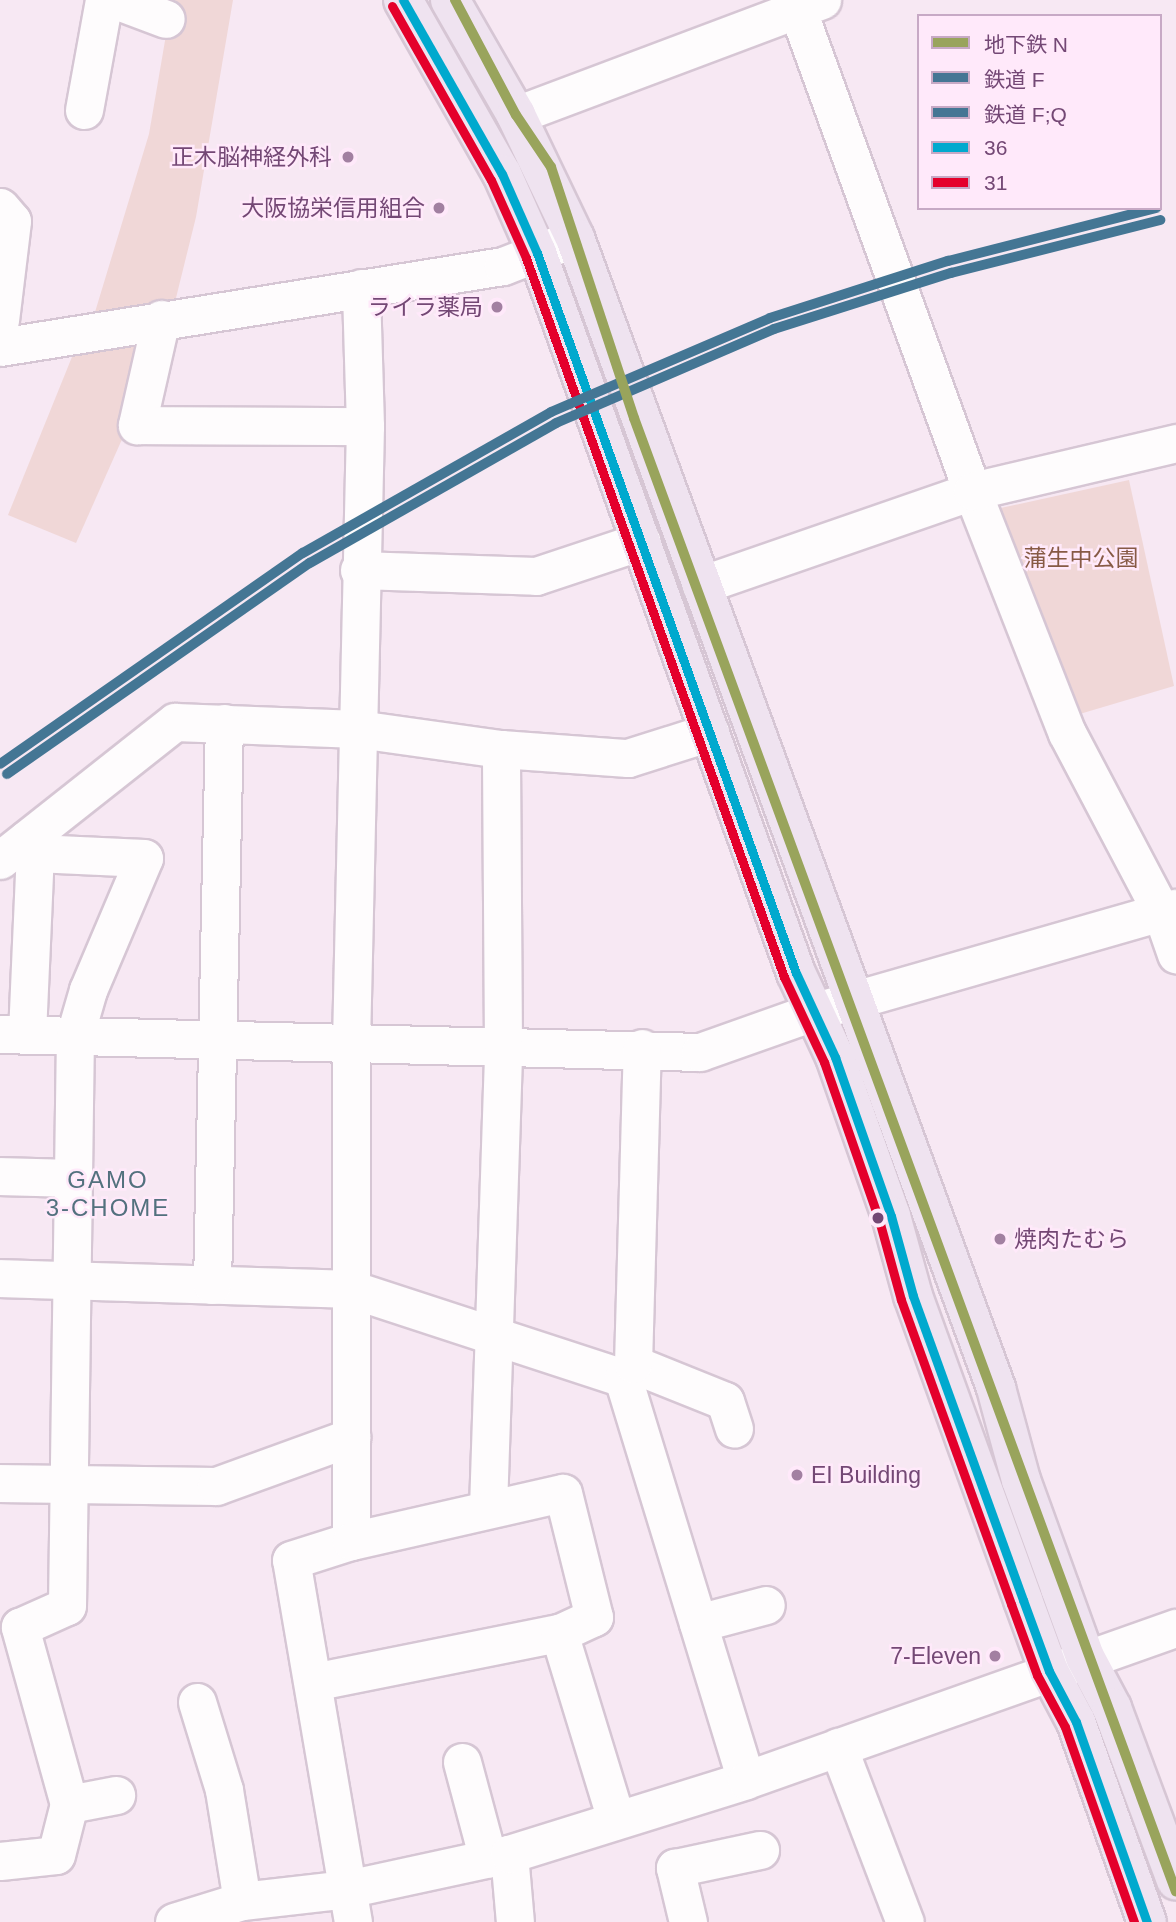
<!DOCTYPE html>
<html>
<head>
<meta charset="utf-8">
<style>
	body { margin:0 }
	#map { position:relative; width:1176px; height:1922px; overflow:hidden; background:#f7e8f3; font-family:Arial,"Noto Sans JP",sans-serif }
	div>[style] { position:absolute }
	.green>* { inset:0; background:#f0d7d7 }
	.roads { filter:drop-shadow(2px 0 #d6c6d4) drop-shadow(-2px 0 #d6c6d4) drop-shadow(0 2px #d6c6d4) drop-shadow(0 -2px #d6c6d4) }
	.minor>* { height:37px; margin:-18.5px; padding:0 18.5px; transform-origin:18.5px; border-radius:18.5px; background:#fefcfd }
	.highway>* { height:38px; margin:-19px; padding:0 19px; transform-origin:19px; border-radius:19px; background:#efe3f0 }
	.bus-1>* { height:9px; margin:-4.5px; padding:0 4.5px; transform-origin:4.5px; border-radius:4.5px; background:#00a9ce }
	.bus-2>* { height:9px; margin:-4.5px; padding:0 4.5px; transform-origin:4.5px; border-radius:4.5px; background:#e4002b }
	.rail-1>* { height:10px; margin:-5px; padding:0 5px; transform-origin:5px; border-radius:5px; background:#447694 }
	.rail-2>* { height:10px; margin:-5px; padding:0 5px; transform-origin:5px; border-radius:5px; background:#447694 }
	.metro-1>* { height:10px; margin:-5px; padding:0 5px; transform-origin:5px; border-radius:5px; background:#99a45c }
	.dots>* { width:19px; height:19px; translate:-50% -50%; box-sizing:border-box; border:4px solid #ffe9fa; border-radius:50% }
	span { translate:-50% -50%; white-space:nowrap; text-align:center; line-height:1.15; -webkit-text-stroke:5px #ffe9fa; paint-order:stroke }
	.poi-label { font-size:23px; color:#744875 }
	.right { translate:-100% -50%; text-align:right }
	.left { translate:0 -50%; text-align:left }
	.park-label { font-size:23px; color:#875a45 }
	.neighbourhood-label { font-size:24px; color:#53717e; letter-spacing:2px }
	.legend { position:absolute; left:917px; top:14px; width:245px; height:196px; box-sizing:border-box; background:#ffe9fa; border:2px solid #c7a9c5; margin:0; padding:9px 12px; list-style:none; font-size:21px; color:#744875 }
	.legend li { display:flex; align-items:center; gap:14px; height:35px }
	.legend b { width:35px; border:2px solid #c7a9c5 }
</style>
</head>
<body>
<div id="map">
	<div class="green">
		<i style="clip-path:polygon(172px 0,233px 0,196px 217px,174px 306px,92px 322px,149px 134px)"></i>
		<i style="clip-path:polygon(143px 341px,123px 437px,76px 543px,8px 515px,76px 347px)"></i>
		<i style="clip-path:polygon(1129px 480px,1174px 686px,1073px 716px,996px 509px)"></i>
	</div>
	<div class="roads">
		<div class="minor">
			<i style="left:115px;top:0;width:54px;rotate:20.4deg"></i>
			<i style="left:794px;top:0;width:522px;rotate:70.07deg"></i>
			<i style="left:972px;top:491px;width:260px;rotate:68.6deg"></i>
			<i style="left:1067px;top:733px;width:201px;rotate:62.2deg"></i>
			<i style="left:1161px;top:911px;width:46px;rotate:70.8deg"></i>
			<i style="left:84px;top:110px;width:112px;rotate:-79.7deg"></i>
			<i style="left:516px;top:115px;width:327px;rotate:-20.6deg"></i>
			<i style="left:0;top:207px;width:18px;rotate:49deg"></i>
			<i style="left:12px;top:221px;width:100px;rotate:96.9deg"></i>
			<i style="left:161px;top:319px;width:109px;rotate:102.8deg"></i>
			<i style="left:137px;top:425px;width:228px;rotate:0.3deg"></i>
			<i style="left:0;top:347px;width:509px;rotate:-9.15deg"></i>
			<i style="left:503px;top:266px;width:77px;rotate:-21.3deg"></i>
			<i style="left:359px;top:570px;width:177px;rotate:1.9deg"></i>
			<i style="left:536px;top:576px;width:111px;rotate:-18.4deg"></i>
			<i style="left:701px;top:585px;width:287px;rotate:-19.1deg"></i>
			<i style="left:972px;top:491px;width:210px;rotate:-13.2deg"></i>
			<i style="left:0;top:860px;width:223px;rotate:-38.3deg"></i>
			<i style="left:175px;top:722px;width:183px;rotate:2.2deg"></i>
			<i style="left:358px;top:729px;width:144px;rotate:8deg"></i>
			<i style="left:501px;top:749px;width:127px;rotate:4.1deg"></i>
			<i style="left:628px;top:758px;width:86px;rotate:-17.6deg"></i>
			<i style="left:0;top:1034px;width:700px;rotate:1.47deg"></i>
			<i style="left:700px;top:1052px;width:123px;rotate:-19.5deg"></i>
			<i style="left:816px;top:1011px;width:374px;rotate:-16deg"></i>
			<i style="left:27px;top:1034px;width:181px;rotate:-87.5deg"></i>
			<i style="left:35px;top:853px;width:16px;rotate:-120deg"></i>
			<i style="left:0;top:1176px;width:74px;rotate:1.5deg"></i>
			<i style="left:0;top:1278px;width:351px;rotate:1.8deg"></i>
			<i style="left:351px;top:1289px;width:286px;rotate:18.1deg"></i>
			<i style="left:623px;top:1378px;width:420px;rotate:73deg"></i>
			<i style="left:212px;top:1285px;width:562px;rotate:-88.78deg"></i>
			<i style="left:633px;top:1364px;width:99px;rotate:21.9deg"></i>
			<i style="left:725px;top:1401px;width:29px;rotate:72deg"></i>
			<i style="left:623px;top:1378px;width:17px;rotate:-54deg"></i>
			<i style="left:633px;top:1364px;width:316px;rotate:-88.4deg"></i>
			<i style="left:0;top:1483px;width:216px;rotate:0.8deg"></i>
			<i style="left:216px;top:1486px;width:144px;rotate:-19.9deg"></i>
			<i style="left:488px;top:1508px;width:463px;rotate:-88.1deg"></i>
			<i style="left:503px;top:1045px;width:296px;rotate:-90.4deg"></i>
			<i style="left:351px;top:1541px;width:498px;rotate:-90deg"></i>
			<i style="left:351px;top:1043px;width:617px;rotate:-88.7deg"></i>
			<i style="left:365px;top:426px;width:138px;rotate:-91.7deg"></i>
			<i style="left:698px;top:1623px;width:70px;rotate:-14.8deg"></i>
			<i style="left:313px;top:1682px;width:251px;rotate:-11.3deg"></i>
			<i style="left:197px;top:1702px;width:92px;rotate:72.9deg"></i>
			<i style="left:224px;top:1790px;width:112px;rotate:80.8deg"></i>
			<i style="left:838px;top:1747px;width:187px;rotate:69.1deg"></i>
			<i style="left:462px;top:1762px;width:100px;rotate:75deg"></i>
			<i style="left:69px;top:1804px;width:48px;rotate:-10.8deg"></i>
			<i style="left:509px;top:1854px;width:68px;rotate:85deg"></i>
			<i style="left:0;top:1861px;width:56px;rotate:-6.1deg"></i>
			<i style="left:56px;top:1855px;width:53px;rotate:-75.7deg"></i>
			<i style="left:69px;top:1804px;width:184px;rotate:-105.5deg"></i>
			<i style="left:20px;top:1627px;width:51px;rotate:-24.1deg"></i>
			<i style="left:67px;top:1606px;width:571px;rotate:-89.2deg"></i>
			<i style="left:75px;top:1035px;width:47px;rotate:-73.9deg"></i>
			<i style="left:88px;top:990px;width:143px;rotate:-67deg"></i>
			<i style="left:144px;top:858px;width:109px;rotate:-177.4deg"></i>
			<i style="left:174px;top:1922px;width:71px;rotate:-17.2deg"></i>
			<i style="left:242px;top:1901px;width:106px;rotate:-6.5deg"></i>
			<i style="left:347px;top:1889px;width:166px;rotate:-12.2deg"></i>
			<i style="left:509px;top:1854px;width:248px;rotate:-17.3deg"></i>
			<i style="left:746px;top:1780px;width:456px;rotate:-19.5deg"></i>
			<i style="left:353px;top:1922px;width:367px;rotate:-99.7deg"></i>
			<i style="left:291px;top:1560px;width:63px;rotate:-17.6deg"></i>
			<i style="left:351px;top:1541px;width:217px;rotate:-12.8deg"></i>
			<i style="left:563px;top:1493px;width:128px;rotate:76deg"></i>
			<i style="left:594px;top:1617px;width:38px;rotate:155deg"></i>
			<i style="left:559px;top:1633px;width:195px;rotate:73deg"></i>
			<i style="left:688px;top:1922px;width:56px;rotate:-103.5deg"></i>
			<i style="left:675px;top:1868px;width:87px;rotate:-12deg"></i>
		</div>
		<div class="highway">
			<i style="left:403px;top:0;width:200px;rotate:60.4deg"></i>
			<i style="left:502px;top:174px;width:86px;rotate:66.1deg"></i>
			<i style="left:537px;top:253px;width:765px;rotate:70.22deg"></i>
			<i style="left:796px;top:973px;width:93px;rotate:65.1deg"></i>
			<i style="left:835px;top:1057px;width:169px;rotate:70.6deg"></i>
			<i style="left:891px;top:1216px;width:83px;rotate:74.6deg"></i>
			<i style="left:913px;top:1296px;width:323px;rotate:70.1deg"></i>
			<i style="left:1023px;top:1600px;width:76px;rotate:69.9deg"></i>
			<i style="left:1049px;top:1671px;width:58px;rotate:62.1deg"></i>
			<i style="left:1076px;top:1722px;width:212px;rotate:70.5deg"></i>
			<i style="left:450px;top:0;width:133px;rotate:60.1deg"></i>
			<i style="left:516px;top:115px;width:136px;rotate:64.4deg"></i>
			<i style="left:575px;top:238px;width:1225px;rotate:69.89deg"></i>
			<i style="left:996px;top:1388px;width:95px;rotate:74.8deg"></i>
			<i style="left:1021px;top:1480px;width:115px;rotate:70.1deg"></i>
			<i style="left:1060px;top:1588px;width:73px;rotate:70.1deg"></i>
			<i style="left:1085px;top:1657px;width:58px;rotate:62.1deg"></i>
			<i style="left:1112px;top:1708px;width:184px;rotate:69.6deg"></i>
		</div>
	</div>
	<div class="bus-1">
		<i style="left:403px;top:0;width:200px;rotate:60.4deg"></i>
		<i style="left:502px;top:174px;width:86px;rotate:66.1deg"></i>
		<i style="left:537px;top:253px;width:765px;rotate:70.22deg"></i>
		<i style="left:796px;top:973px;width:93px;rotate:65.1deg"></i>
		<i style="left:835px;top:1057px;width:169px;rotate:70.6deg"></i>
		<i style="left:891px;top:1216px;width:83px;rotate:74.6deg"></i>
		<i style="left:913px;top:1296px;width:323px;rotate:70.1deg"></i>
		<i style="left:1023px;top:1600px;width:76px;rotate:69.9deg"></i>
		<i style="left:1049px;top:1671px;width:58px;rotate:62.1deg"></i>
		<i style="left:1076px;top:1722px;width:212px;rotate:70.5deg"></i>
	</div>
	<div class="bus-2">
		<i style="left:392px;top:6px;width:200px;rotate:60.4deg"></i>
		<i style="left:491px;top:180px;width:85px;rotate:65.8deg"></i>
		<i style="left:526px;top:258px;width:764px;rotate:70.26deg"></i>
		<i style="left:784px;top:977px;width:94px;rotate:64.8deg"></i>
		<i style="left:824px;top:1062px;width:167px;rotate:70.8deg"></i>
		<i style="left:879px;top:1220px;width:83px;rotate:74.6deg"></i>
		<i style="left:901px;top:1300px;width:323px;rotate:70.1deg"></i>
		<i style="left:1011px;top:1604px;width:76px;rotate:69.9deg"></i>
		<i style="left:1037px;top:1675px;width:59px;rotate:61.7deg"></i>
		<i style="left:1065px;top:1727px;width:207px;rotate:70.5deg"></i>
	</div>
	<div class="rail-1">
		<i style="left:0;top:764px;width:369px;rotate:-34.9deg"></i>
		<i style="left:303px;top:553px;width:285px;rotate:-29.6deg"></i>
		<i style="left:551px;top:412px;width:238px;rotate:-23.2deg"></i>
		<i style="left:770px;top:318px;width:187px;rotate:-17.8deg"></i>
		<i style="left:948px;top:261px;width:215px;rotate:-14.3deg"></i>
	</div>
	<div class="rail-2">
		<i style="left:7px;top:774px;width:369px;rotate:-34.9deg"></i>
		<i style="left:310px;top:563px;width:283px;rotate:-29.6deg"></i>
		<i style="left:556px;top:423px;width:237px;rotate:-23.3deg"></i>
		<i style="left:774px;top:329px;width:186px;rotate:-17.6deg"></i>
		<i style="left:951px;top:273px;width:216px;rotate:-14.2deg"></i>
	</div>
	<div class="metro-1">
		<i style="left:455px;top:0;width:130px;rotate:62.1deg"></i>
		<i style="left:516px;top:115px;width:63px;rotate:56.1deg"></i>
		<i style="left:551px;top:167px;width:264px;rotate:71.7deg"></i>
		<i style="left:634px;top:418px;width:1570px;rotate:69.81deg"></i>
	</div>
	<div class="dots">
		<i style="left:348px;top:157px;background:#a280a1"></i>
		<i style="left:439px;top:208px;background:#a280a1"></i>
		<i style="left:497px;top:307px;background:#a280a1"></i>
		<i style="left:878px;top:1218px;background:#744875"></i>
		<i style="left:1000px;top:1239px;background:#a280a1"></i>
		<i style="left:797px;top:1475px;background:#a280a1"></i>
		<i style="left:995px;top:1656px;background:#a280a1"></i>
	</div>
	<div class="poi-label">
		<span class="right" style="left:332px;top:157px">正木脳神経外科</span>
		<span class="right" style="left:425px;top:208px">大阪協栄信用組合</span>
		<span class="right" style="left:483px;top:307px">ライラ薬局</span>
		<span class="left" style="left:1014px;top:1239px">焼肉たむら</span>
		<span class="left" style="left:811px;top:1475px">EI Building</span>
		<span class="right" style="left:981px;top:1656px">7-Eleven</span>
	</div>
	<div class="park-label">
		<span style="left:1081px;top:558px">蒲生中公園</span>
	</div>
	<div class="neighbourhood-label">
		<span style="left:108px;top:1194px">GAMO<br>3-CHOME</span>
	</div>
	<ul class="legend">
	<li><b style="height:9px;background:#99a45c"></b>地下鉄 N</li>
	<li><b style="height:9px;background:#447694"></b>鉄道 F</li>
	<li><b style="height:9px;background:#447694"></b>鉄道 F;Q</li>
	<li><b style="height:9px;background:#00a9ce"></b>36</li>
	<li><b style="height:9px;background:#e4002b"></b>31</li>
	</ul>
</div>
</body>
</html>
